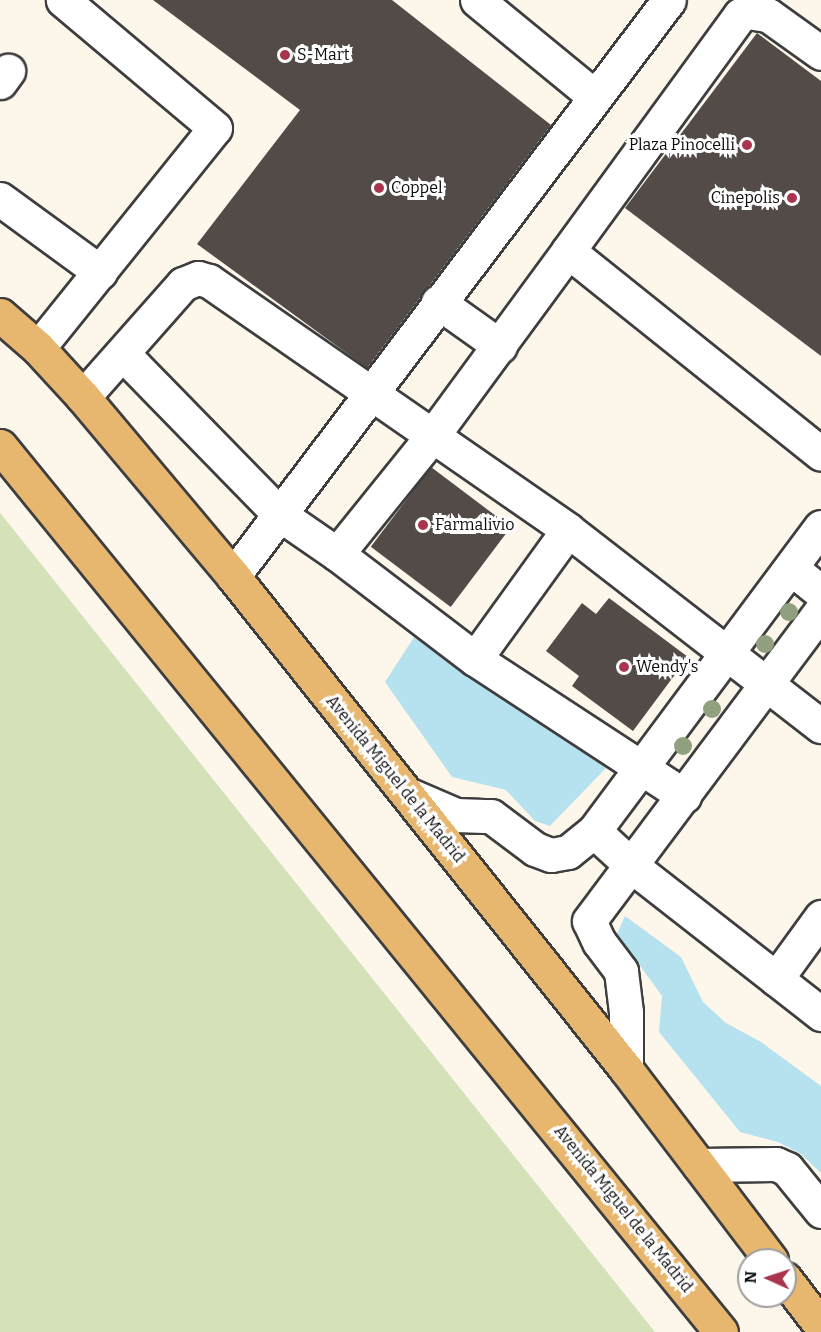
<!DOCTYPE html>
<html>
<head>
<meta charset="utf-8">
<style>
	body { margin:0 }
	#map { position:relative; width:821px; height:1332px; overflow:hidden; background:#fdf6eb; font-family:Bitter,serif }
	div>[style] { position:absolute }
	.green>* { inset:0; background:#d5e2b9 }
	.water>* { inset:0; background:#b5e2ee }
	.building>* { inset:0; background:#524b48; transform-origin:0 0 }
	.roads { filter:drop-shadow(2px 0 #3e3e3e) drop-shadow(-2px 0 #3e3e3e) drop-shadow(0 2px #3e3e3e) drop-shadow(0 -2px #3e3e3e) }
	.minor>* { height:33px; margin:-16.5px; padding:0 16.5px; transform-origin:16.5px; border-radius:16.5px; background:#fff }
	.major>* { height:33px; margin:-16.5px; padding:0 16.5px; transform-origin:16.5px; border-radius:16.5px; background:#e8b76f }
	.trees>* { width:18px; height:18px; margin:-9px; border-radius:50%; background:#91a07e }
	.dots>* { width:16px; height:16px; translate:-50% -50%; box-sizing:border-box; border:3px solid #fff; border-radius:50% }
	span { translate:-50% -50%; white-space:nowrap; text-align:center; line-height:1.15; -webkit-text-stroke:6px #fff; paint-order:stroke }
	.poi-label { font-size:16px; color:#0b0b0b }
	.left { translate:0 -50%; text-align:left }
	.right { translate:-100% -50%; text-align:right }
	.street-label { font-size:16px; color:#0b0b0b }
	.north { position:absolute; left:737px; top:1248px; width:60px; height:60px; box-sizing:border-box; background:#fff; border:2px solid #9d9d9d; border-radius:50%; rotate:273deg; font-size:16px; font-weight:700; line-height:24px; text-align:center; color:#0b0b0b }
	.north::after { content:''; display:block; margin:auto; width:21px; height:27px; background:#a9344d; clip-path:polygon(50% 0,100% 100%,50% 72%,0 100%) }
</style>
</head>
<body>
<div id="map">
	<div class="green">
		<i style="clip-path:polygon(0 513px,1px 514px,655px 1332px,0 1332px)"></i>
	</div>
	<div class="water">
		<i style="clip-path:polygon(420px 628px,607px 767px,550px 826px,535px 821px,506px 790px,452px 777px,385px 682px)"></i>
		<i style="clip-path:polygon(625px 916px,681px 957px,703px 1002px,726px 1023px,761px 1042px,821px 1086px,821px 1173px,801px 1154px,778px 1142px,740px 1132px,659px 1032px,662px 996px,617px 934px)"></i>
	</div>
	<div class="building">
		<i style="clip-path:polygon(153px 0,392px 0,551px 125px,367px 368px,197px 244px,300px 110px)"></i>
		<i style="clip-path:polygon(757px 33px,821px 81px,821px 356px,625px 208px)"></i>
		<i style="left:431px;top:467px;width:100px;height:100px;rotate:37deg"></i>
		<i style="clip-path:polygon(609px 598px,688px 657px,633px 731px,572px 686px,579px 676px,546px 651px,582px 603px,596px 614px)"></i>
	</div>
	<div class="roads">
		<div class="minor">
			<i style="left:477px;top:0;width:151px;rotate:39.4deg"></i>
			<i style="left:0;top:82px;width:14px;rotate:-54deg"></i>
			<i style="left:0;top:199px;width:124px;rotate:36.1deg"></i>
			<i style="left:568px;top:251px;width:292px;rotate:-53.9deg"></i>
			<i style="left:740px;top:15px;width:9px;rotate:-21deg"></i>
			<i style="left:748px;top:12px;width:20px;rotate:9deg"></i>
			<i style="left:768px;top:15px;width:65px;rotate:35.6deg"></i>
			<i style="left:438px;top:302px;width:76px;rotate:35.4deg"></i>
			<i style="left:38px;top:348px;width:282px;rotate:-51.2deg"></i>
			<i style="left:215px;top:128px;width:199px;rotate:-139.9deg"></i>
			<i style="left:124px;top:355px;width:222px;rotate:45.7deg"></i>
			<i style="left:279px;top:514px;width:70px;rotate:34.6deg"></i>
			<i style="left:83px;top:397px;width:151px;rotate:-48.5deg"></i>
			<i style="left:183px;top:284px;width:16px;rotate:-22deg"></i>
			<i style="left:198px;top:278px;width:11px;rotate:15deg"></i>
			<i style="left:209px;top:281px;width:437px;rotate:34.7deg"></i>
			<i style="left:568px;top:530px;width:320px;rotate:37.8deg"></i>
			<i style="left:568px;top:530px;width:159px;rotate:125.8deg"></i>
			<i style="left:475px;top:659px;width:250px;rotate:33.2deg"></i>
			<i style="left:791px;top:568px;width:38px;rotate:39deg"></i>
			<i style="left:233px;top:576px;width:722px;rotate:-52.88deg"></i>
			<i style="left:475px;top:659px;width:173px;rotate:-142.7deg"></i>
			<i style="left:337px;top:554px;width:153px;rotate:-51.1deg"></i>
			<i style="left:433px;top:435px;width:228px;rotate:-53.7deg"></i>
			<i style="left:568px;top:251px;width:324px;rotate:38.7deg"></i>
			<i style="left:407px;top:794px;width:53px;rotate:23.2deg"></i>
			<i style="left:456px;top:815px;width:35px;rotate:2deg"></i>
			<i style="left:491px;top:816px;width:55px;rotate:36.9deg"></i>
			<i style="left:535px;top:849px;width:17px;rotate:21deg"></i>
			<i style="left:551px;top:855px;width:17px;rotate:-10deg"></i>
			<i style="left:568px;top:852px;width:33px;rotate:-39deg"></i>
			<i style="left:594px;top:831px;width:379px;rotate:-53.3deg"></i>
			<i style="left:594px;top:831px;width:53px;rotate:42.7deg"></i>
			<i style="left:633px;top:867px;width:239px;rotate:38deg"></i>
			<i style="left:776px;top:979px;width:77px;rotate:-54deg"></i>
			<i style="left:626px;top:1069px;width:57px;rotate:-90deg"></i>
			<i style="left:626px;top:1012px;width:41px;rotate:-97deg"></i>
			<i style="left:621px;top:971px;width:36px;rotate:-127deg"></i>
			<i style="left:599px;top:942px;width:23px;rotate:-115deg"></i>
			<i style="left:589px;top:921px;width:387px;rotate:-53.2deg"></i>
			<i style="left:699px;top:1165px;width:77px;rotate:-0.7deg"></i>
			<i style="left:776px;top:1164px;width:12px;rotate:24deg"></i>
			<i style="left:787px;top:1169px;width:54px;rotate:51deg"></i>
		</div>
		<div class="major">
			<i style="left:0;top:315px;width:50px;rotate:41deg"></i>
			<i style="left:38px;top:348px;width:67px;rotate:47.4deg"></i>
			<i style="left:83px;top:397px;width:234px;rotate:50deg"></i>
			<i style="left:233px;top:576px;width:630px;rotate:51.44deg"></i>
			<i style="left:626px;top:1069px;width:240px;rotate:52.8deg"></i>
			<i style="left:0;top:446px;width:1142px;rotate:50.86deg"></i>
			<i style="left:785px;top:1279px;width:59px;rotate:52.5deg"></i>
		</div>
	</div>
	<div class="trees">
		<i style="left:789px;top:612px"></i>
		<i style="left:765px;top:644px"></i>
		<i style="left:712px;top:709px"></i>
		<i style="left:683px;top:746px"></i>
	</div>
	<div class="dots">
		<i style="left:285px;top:55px;background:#a9344d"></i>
		<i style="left:747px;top:145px;background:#a9344d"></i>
		<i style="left:379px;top:188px;background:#a9344d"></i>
		<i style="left:792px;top:198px;background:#a9344d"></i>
		<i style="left:423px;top:525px;background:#a9344d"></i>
		<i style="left:624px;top:667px;background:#a9344d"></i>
	</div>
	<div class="poi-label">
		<span class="left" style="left:297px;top:55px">S-Mart</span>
		<span class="right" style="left:735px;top:145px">Plaza Pinocelli</span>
		<span class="left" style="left:391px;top:188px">Coppel</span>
		<span class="right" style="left:780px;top:198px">Cinepolis</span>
		<span class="left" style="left:435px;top:525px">Farmalivio</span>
		<span class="left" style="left:636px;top:667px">Wendy's</span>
	</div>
	<div class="street-label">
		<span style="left:395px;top:779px;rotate:51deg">Avenida Miguel de la Madrid</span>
		<span style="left:623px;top:1209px;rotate:51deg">Avenida Miguel de la Madrid</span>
	</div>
	<div class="north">N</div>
</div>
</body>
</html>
